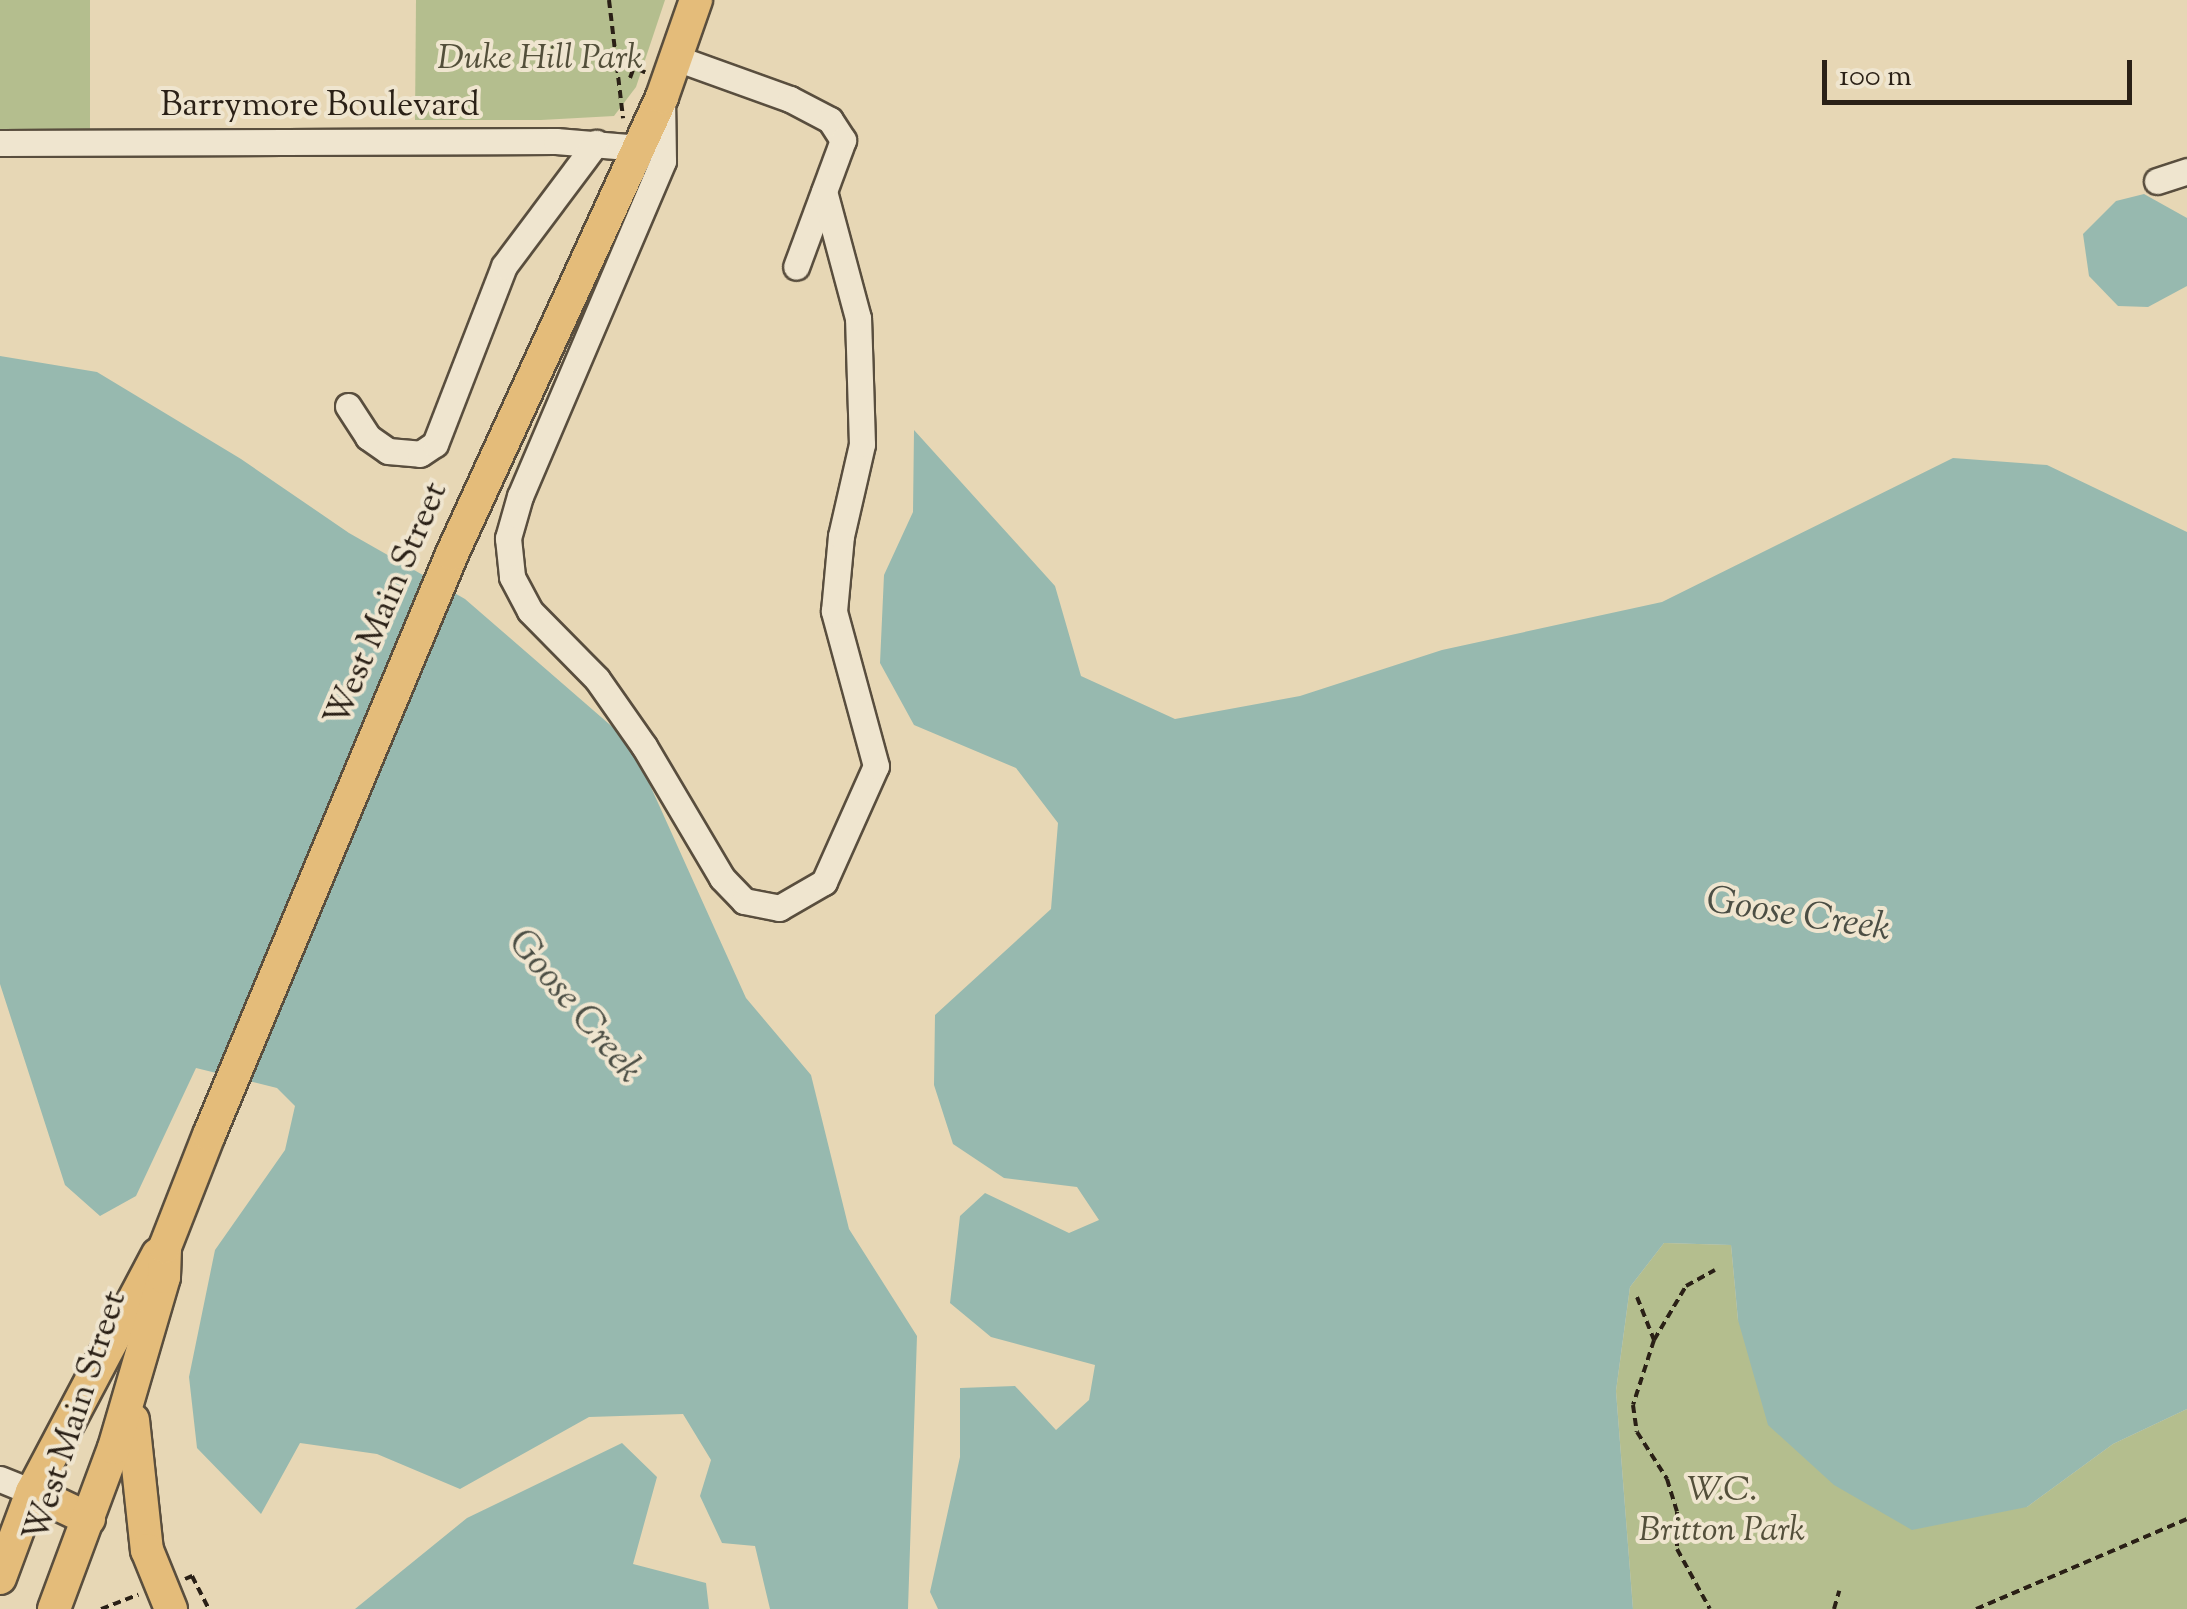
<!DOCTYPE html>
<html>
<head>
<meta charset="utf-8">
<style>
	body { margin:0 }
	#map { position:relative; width:2187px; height:1609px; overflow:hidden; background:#e7d7b5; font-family:"Sorts Mill Goudy",serif }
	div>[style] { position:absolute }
	.green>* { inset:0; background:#b4be8e; transform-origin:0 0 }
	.water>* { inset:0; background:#97b9af }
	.path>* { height:4px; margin-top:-2px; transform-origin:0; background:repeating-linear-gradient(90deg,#2a2016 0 8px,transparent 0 13px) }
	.roads { filter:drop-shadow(2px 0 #594e3e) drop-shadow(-2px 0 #594e3e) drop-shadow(0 2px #594e3e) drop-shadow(0 -2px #594e3e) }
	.minor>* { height:25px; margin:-12.5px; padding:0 12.5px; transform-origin:12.5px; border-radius:12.5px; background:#efe5cf }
	.major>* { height:32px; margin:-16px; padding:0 16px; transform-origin:16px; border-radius:16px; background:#e4bc7a }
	span { translate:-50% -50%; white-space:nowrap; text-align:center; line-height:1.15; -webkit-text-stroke:8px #efe5cf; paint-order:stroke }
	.park-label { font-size:35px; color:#534f3a; font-style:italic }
	.street-label { font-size:35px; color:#2a2016 }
	.water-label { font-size:38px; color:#4b4e44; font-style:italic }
	.scale { position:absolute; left:1822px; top:60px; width:310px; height:45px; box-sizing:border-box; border:5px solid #2a2016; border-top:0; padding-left:12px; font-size:30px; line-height:35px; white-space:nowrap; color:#2a2016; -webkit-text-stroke:8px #efe5cf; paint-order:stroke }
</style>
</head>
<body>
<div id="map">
	<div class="green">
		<i style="left:0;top:0;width:90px;height:136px"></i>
		<i style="clip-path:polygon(416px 0,665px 0,636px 87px,614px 116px,541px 120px,415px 120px)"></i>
		<i style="clip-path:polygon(1664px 1243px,1731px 1245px,1738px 1320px,2027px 1507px,2113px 1444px,2187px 1409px,2187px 1609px,1633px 1609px,1616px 1391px,1630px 1287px)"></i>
	</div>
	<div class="water">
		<i style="clip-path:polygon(2144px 194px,2187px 218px,2187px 286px,2148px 307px,2118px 306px,2089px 276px,2083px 234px,2116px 201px)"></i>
		<i style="clip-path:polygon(0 356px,97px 372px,241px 459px,349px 533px,465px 599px,631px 743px,746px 998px,811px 1075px,849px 1229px,917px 1336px,908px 1609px,770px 1609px,755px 1546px,722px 1543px,700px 1496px,711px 1460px,683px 1414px,589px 1417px,460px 1489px,377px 1454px,300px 1443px,261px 1514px,197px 1448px,189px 1377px,215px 1250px,285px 1150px,295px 1106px,277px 1088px,196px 1068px,136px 1196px,100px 1216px,65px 1185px,0 984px)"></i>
		<i style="clip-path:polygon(914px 430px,1055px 586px,1081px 676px,1175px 719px,1300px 696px,1442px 650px,1662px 602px,1953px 458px,2047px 465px,2187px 532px,2187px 1409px,2113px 1444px,2027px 1507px,1912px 1530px,1834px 1485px,1768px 1425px,1738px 1320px,1731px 1245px,1664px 1243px,1630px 1287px,1616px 1391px,1633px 1609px,938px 1609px,930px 1592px,960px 1457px,960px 1388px,1015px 1386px,1056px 1430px,1089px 1400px,1095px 1365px,991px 1337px,950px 1303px,960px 1216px,985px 1193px,1069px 1233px,1099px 1220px,1077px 1187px,1004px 1178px,953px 1144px,934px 1085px,935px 1015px,1051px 909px,1058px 823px,1016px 768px,914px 725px,880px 663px,884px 575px,913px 512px)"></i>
		<i style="clip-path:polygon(622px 1443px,657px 1477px,633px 1564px,706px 1583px,709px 1609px,355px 1609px,467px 1518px)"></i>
	</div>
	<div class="path">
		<i style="left:609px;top:0;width:119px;rotate:83.2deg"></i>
		<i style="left:614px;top:59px;width:34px;rotate:23deg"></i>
		<i style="left:630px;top:78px;width:12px;rotate:-70deg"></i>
		<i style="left:1637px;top:1297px;width:46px;rotate:68.4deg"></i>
		<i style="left:1654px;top:1340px;width:68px;rotate:107.9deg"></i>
		<i style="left:1633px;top:1405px;width:27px;rotate:82deg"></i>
		<i style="left:1637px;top:1432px;width:56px;rotate:57.4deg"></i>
		<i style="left:1667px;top:1479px;width:34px;rotate:73deg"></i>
		<i style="left:1677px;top:1512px;width:37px;rotate:90deg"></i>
		<i style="left:1677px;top:1549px;width:68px;rotate:61.2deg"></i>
		<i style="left:1654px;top:1340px;width:63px;rotate:-59.3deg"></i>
		<i style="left:1686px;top:1286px;width:33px;rotate:-29deg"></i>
		<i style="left:185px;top:1579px;width:8px;rotate:-23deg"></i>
		<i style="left:192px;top:1576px;width:37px;rotate:63deg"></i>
		<i style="left:101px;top:1609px;width:40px;rotate:-21deg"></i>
		<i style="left:1834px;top:1609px;width:19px;rotate:-74deg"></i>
		<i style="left:1976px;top:1609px;width:229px;rotate:-23.1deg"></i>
	</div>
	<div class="roads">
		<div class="minor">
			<i style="left:676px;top:58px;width:121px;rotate:19.8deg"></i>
			<i style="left:790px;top:99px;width:45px;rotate:27.7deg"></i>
			<i style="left:830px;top:120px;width:24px;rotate:57deg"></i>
			<i style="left:843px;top:140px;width:135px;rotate:110.3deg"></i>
			<i style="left:662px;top:97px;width:64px;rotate:89.1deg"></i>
			<i style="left:663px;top:161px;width:364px;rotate:113.1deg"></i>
			<i style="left:520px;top:496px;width:44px;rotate:105.9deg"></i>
			<i style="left:508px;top:538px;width:39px;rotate:84deg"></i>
			<i style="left:512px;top:577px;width:38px;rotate:62deg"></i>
			<i style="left:530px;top:611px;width:95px;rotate:45.4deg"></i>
			<i style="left:597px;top:679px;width:82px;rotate:55deg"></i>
			<i style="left:644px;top:746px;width:153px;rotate:59.4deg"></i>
			<i style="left:722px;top:878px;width:32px;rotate:46deg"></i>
			<i style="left:744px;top:901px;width:36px;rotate:11deg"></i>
			<i style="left:779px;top:908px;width:52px;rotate:-30deg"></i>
			<i style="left:824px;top:882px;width:127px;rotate:-65.9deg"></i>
			<i style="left:876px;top:766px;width:161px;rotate:-105.2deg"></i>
			<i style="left:834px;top:611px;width:75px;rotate:-84.7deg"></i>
			<i style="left:841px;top:536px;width:94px;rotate:-77.1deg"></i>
			<i style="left:862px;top:444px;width:126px;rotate:-91.8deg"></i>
			<i style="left:858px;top:318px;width:131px;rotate:-105deg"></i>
			<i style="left:0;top:143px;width:556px;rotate:-0.21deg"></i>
			<i style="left:556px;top:141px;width:84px;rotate:4.8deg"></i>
			<i style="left:2157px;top:181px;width:32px;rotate:-18deg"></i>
			<i style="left:348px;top:406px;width:37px;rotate:57deg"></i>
			<i style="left:368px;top:437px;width:24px;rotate:35deg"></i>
			<i style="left:388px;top:451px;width:32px;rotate:5deg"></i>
			<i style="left:420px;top:454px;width:18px;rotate:-34deg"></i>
			<i style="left:435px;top:444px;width:191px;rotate:-68.8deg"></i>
			<i style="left:504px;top:266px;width:154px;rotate:-53.2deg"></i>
			<i style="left:0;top:1479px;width:35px;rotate:22deg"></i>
		</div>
		<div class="major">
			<i style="left:133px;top:1420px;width:131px;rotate:83.9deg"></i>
			<i style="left:147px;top:1550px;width:64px;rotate:67.9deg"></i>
			<i style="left:32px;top:1492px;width:63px;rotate:25.3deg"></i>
			<i style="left:0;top:1578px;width:92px;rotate:-69.6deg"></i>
			<i style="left:32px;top:1492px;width:269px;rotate:-62.1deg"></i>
			<i style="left:54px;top:1609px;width:172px;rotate:-69.6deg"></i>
			<i style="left:114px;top:1448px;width:178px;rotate:-73.7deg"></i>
			<i style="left:164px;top:1277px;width:30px;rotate:-88deg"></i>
			<i style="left:165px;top:1247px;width:120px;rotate:-68.6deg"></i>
			<i style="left:209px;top:1135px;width:630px;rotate:-67.3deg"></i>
			<i style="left:452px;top:554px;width:503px;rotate:-65.32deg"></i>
			<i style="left:662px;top:97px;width:103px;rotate:-70.7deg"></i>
		</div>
	</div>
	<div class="park-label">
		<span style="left:540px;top:60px">Duke Hill Park</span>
		<span style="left:1722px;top:1512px">W.C.<br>Britton Park</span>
	</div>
	<div class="street-label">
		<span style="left:320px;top:107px">Barrymore Boulevard</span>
		<span style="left:388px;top:605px;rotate:-67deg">West Main Street</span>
		<span style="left:77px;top:1417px;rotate:-72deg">West Main Street</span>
	</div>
	<div class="water-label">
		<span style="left:1798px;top:917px;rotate:9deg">Goose Creek</span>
		<span style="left:573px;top:1008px;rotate:50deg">Goose Creek</span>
	</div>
	<div class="scale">100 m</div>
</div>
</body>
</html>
